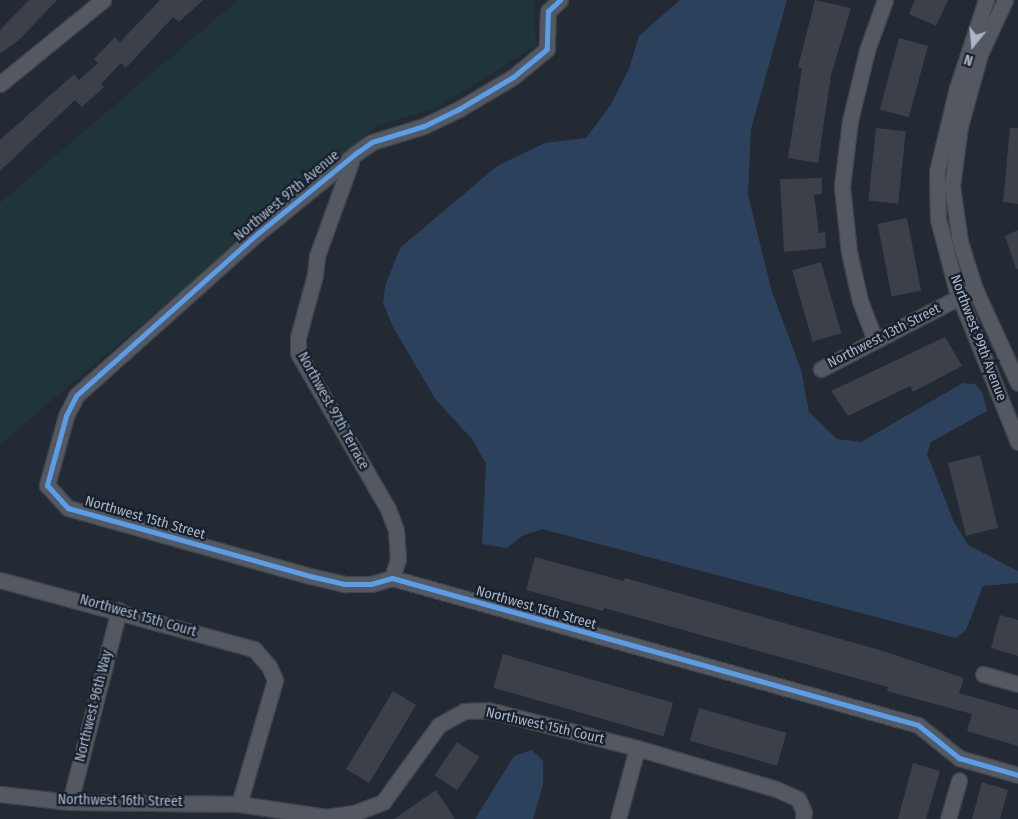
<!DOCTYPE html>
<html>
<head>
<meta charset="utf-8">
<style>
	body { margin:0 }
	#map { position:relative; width:1018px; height:819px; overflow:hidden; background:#232a33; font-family:"Fira Sans Condensed",sans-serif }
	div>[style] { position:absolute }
	.green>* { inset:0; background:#203539 }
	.water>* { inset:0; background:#2c415c }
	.building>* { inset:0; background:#3b4049; transform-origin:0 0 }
	.roads { filter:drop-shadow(1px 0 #40454c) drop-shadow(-1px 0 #40454c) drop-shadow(0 1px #40454c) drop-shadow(0 -1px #40454c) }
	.minor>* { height:15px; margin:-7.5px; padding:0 7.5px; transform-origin:7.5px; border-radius:7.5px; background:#535861 }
	.cycleway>* { height:5px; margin:-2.5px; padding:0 2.5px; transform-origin:2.5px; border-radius:2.5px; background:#5a9eea }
	span { translate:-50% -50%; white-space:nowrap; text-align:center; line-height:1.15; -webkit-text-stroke:4.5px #17202d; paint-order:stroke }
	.street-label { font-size:14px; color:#abb6c6 }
	.north { position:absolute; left:948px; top:20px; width:50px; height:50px; -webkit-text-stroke:4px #17202d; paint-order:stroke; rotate:197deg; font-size:14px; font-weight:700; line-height:20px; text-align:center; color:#abb6c6 }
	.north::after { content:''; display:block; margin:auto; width:18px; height:22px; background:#abb6c6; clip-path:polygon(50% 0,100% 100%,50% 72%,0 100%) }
</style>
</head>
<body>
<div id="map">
	<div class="green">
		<i style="clip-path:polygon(238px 0,534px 0,536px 46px,436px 108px,378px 125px,0 444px,0 203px)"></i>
	</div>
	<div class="water">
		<i style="clip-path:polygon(680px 0,787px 0,751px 129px,748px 195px,772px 292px,801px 370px,809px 412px,837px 439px,861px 442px,963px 383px,975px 384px,982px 392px,987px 411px,931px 442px,927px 454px,954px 522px,968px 545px,1018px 571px,1018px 583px,983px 586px,966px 630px,956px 638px,542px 529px,522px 536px,507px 548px,482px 544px,486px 464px,472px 439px,436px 400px,393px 327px,383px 303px,385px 286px,400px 248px,497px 166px,545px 143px,586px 138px,610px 106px,629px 69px,639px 36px)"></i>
		<i style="clip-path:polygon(532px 750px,543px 761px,543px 785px,533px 819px,475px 819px,514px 756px)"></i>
	</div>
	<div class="building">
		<i style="clip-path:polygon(29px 0,57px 0,20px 39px,0 54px,0 30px)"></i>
		<i style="clip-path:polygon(160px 0,203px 0,179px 22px,173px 17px,126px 68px,121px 63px,101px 84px,104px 87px,82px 107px,75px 100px,0 171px,0 140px,74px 74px,79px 80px,98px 63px,94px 59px,115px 37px,120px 42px)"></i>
		<i style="clip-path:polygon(815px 0,851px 8px,831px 75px,818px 163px,788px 158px,802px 68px,798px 67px)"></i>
		<i style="clip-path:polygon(915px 0,948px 0,936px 26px,909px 14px)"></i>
		<i style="left:899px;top:38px;width:30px;height:74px;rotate:15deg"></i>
		<i style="left:876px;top:128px;width:30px;height:73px;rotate:6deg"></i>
		<i style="clip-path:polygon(1010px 128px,1018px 128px,1018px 204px,1003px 202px)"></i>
		<i style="clip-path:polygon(822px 178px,822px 194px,814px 195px,819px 233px,825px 232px,826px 248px,784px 252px,780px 179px)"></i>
		<i style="left:907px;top:218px;width:74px;height:30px;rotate:79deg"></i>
		<i style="clip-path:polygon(1018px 230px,1018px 269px,1016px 269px,1005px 236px)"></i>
		<i style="left:821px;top:262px;width:74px;height:30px;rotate:74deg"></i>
		<i style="clip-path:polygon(945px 337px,962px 366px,913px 392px,910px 386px,848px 416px,831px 391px)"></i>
		<i style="left:980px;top:455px;width:75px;height:33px;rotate:76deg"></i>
		<i style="clip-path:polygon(535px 557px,624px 581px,625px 578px,883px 651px,964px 678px,959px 693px,1018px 710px,1018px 746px,967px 731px,972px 714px,887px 691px,888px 687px,604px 608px,603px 611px,526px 590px)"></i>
		<i style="clip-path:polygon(1000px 615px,1018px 620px,1018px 656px,991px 648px)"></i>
		<i style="left:503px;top:654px;width:177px;height:35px;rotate:16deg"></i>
		<i style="left:393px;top:691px;width:27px;height:91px;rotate:31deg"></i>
		<i style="left:699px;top:708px;width:91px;height:34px;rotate:16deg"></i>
		<i style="left:457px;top:742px;width:27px;height:40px;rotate:34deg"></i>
		<i style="clip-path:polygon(913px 763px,940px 771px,926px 819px,898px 819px)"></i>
		<i style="clip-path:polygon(982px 782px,1008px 790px,1000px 819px,972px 819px)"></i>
		<i style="clip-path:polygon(436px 790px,455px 819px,394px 819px)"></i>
	</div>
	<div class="roads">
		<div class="minor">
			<i style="left:560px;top:0;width:16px;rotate:137deg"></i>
			<i style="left:548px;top:11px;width:38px;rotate:92deg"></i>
			<i style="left:547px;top:49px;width:44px;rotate:140.5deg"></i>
			<i style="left:513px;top:77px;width:63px;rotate:149.3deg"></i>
			<i style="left:459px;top:109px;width:39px;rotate:154deg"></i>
			<i style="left:424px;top:126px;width:54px;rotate:162.9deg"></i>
			<i style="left:372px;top:142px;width:21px;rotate:145deg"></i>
			<i style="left:355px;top:154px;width:125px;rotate:140.8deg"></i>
			<i style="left:258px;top:233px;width:244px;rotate:138.2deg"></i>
			<i style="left:76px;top:396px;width:22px;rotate:117deg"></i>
			<i style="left:66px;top:416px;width:72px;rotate:105.4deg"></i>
			<i style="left:47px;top:485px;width:31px;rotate:48deg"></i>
			<i style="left:68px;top:508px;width:251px;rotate:15.7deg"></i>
			<i style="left:310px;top:576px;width:37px;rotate:13deg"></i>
			<i style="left:346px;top:584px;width:25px"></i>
			<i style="left:371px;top:584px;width:22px;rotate:-16deg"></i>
			<i style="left:392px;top:578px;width:546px;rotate:15.61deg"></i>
			<i style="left:918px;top:725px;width:53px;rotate:38.8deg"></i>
			<i style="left:959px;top:758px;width:61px;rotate:16.1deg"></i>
			<i style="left:986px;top:0;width:93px;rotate:108.2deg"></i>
			<i style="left:957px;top:88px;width:85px;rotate:103.5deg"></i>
			<i style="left:937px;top:171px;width:48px;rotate:88.8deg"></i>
			<i style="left:938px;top:219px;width:71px;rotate:75.4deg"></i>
			<i style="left:956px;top:288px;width:166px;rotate:68.1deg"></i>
			<i style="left:1005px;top:0;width:60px;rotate:114.8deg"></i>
			<i style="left:980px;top:54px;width:75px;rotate:105.5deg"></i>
			<i style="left:960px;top:126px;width:61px;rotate:97.6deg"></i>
			<i style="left:952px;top:186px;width:57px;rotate:81.9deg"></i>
			<i style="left:960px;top:242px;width:49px;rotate:72.3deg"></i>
			<i style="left:975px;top:289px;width:103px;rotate:65.4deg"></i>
			<i style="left:0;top:84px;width:133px;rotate:-39.2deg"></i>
			<i style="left:351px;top:162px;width:100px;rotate:109.9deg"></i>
			<i style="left:317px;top:256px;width:19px;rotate:96deg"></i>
			<i style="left:315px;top:275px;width:64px;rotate:105.3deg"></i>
			<i style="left:298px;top:337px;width:16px;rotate:90deg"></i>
			<i style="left:298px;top:353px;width:180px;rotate:60deg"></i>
			<i style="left:388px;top:509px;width:22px;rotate:69deg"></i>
			<i style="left:396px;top:530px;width:29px;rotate:86deg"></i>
			<i style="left:398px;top:559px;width:20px;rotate:108deg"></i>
			<i style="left:875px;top:340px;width:42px;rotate:-111deg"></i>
			<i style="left:860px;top:301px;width:50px;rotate:-102.7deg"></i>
			<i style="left:849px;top:252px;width:66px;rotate:-96.1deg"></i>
			<i style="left:842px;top:186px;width:65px;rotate:-83deg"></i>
			<i style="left:850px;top:121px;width:73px;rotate:-76.5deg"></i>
			<i style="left:867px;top:50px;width:53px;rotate:-70.2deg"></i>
			<i style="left:821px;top:369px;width:165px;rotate:-27.5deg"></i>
			<i style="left:0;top:580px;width:263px;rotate:15.2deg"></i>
			<i style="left:254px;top:649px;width:23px;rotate:49deg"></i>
			<i style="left:269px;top:666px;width:15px;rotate:67deg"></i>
			<i style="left:275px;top:680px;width:129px;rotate:106.2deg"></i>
			<i style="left:983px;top:674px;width:36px;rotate:16deg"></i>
			<i style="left:0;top:794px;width:70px;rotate:6.5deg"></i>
			<i style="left:70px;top:802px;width:169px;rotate:0.7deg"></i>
			<i style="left:239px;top:804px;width:89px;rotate:8.4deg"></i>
			<i style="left:327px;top:817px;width:30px;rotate:-9deg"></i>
			<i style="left:357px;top:812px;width:28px;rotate:-21deg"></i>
			<i style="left:383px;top:802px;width:95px;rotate:-54deg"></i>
			<i style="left:439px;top:725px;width:29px;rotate:-29deg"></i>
			<i style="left:464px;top:711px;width:24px;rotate:-2deg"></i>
			<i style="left:488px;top:710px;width:154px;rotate:14.3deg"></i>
			<i style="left:637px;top:748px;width:145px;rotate:16.4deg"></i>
			<i style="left:776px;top:789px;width:24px;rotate:24deg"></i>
			<i style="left:798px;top:799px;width:14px;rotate:65deg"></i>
			<i style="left:804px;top:812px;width:7px;rotate:98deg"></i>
			<i style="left:70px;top:802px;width:198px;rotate:-75.7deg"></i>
			<i style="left:618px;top:819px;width:73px;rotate:-75deg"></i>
			<i style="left:948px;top:819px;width:40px;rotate:-74deg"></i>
		</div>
	</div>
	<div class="cycleway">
		<i style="left:560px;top:0;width:16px;rotate:137deg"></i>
		<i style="left:548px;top:11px;width:38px;rotate:92deg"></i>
		<i style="left:547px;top:49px;width:44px;rotate:140.5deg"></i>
		<i style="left:513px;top:77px;width:63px;rotate:149.3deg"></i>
		<i style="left:459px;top:109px;width:39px;rotate:154deg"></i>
		<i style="left:424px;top:126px;width:54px;rotate:162.9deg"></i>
		<i style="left:372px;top:142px;width:21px;rotate:145deg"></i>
		<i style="left:355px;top:154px;width:125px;rotate:140.8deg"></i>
		<i style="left:258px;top:233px;width:244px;rotate:138.2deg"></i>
		<i style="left:76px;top:396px;width:22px;rotate:117deg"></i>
		<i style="left:66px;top:416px;width:72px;rotate:105.4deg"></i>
		<i style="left:47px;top:485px;width:31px;rotate:48deg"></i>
		<i style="left:68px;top:508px;width:251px;rotate:15.7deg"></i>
		<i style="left:310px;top:576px;width:37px;rotate:13deg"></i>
		<i style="left:346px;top:584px;width:25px"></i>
		<i style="left:371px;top:584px;width:22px;rotate:-16deg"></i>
		<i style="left:392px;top:578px;width:546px;rotate:15.61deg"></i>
		<i style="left:918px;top:725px;width:53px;rotate:38.8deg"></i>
		<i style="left:959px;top:758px;width:61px;rotate:16.1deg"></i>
	</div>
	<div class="street-label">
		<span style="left:287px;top:196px;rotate:-40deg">Northwest 97th Avenue</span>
		<span style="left:884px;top:336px;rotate:-27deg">Northwest 13th Street</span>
		<span style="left:978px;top:338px;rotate:69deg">Northwest 99th Avenue</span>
		<span style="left:333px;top:411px;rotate:61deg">Northwest 97th Terrace</span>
		<span style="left:145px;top:518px;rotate:16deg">Northwest 15th Street</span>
		<span style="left:536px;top:608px;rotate:16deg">Northwest 15th Street</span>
		<span style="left:138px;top:616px;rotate:16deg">Northwest 15th Court</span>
		<span style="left:94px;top:706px;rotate:-76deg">Northwest 96th Way</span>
		<span style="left:545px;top:726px;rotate:13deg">Northwest 15th Court</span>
		<span style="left:120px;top:801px;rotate:1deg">Northwest 16th Street</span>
	</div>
	<div class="north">N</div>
</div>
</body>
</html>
